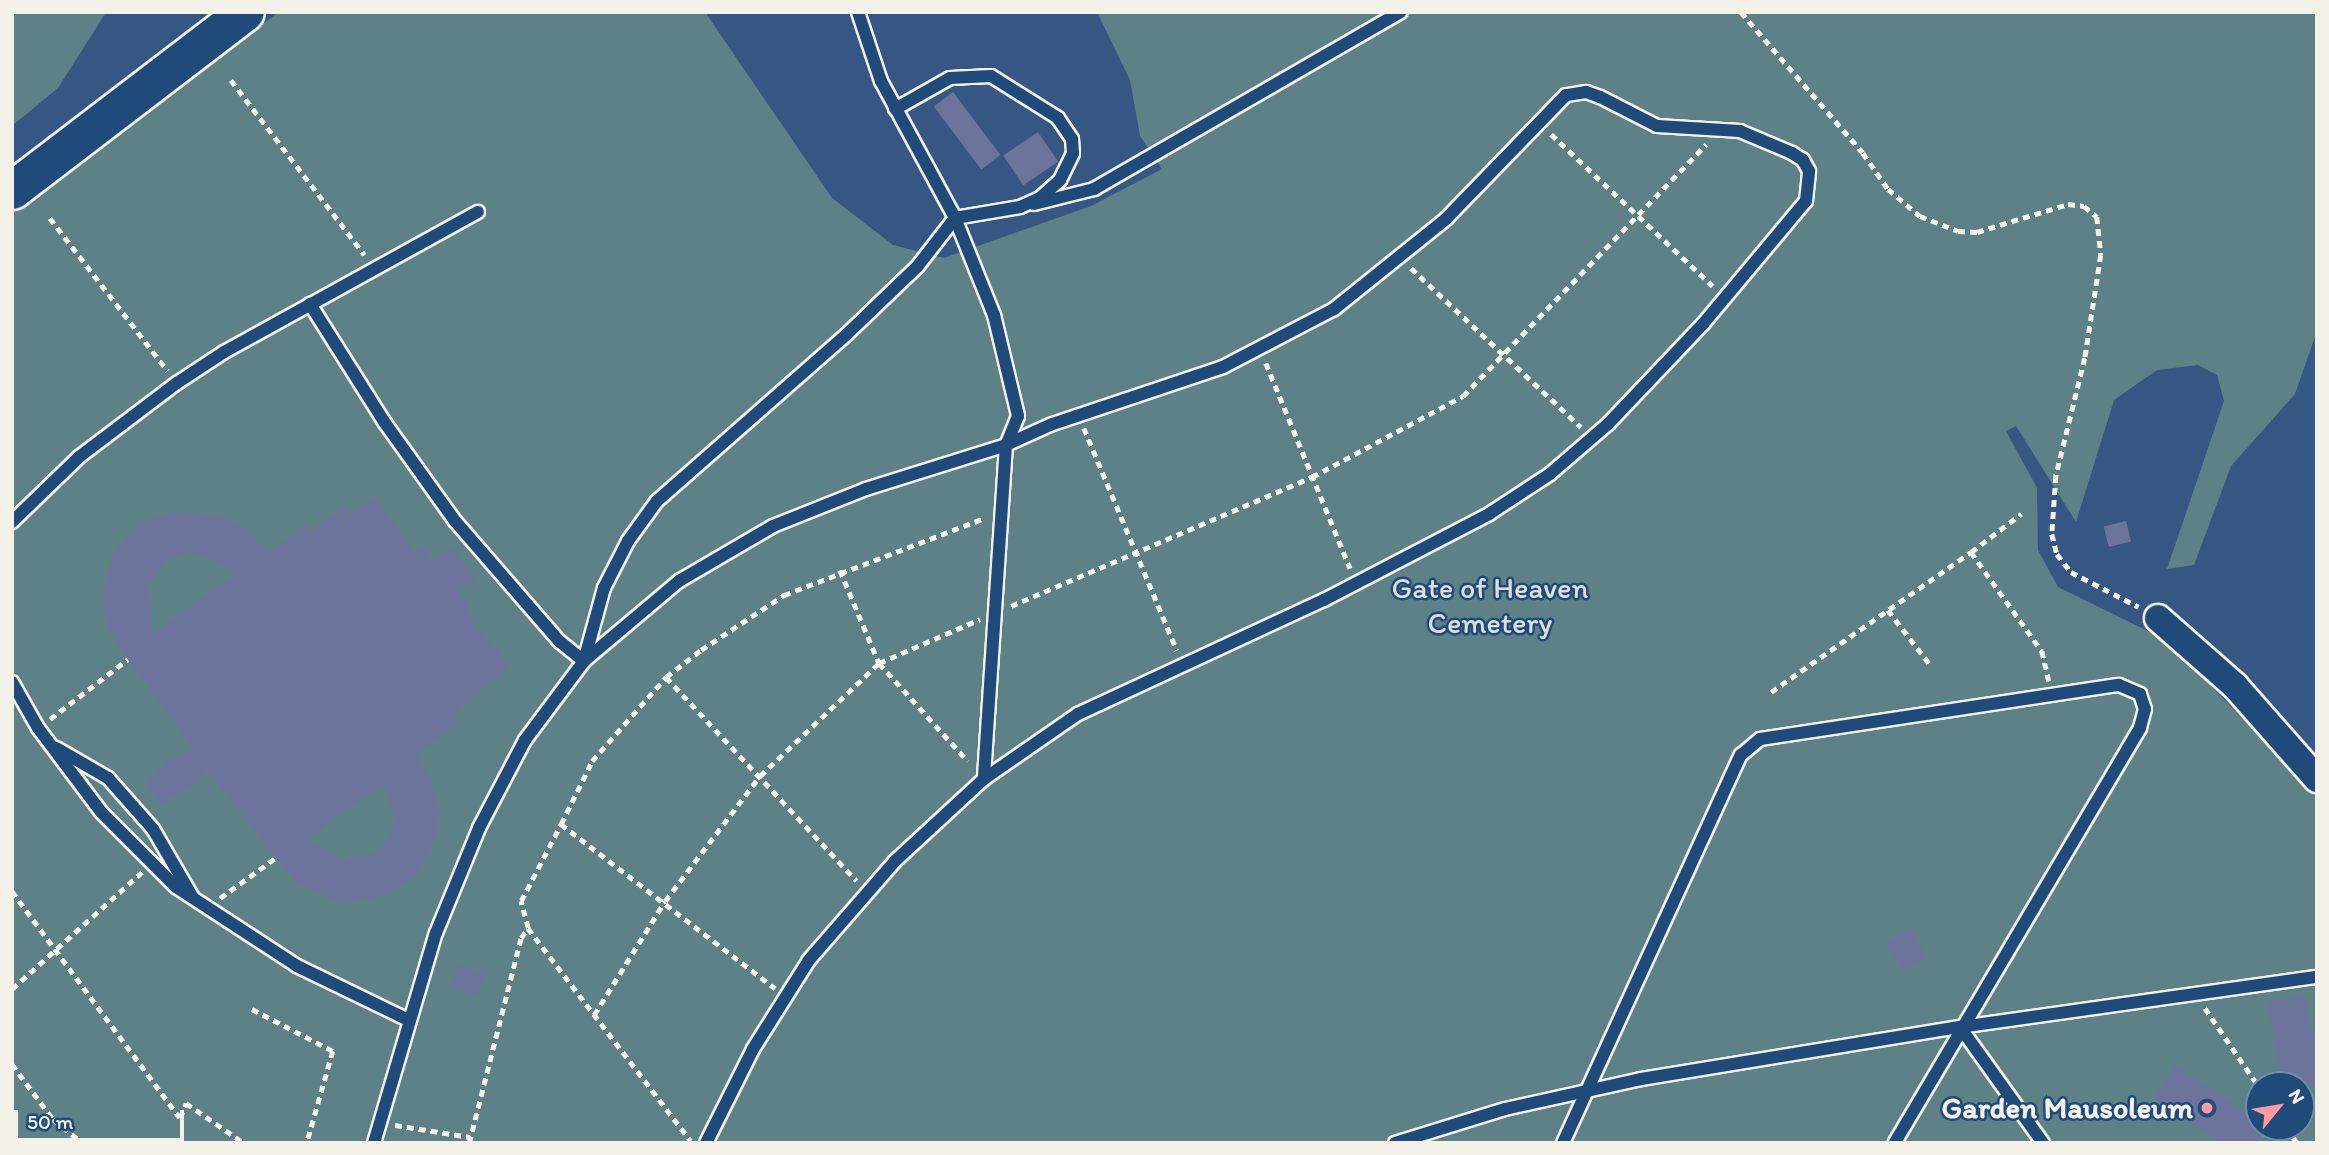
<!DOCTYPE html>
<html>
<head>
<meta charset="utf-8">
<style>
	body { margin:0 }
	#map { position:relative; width:2329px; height:1155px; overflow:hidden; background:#365784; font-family:Itim,sans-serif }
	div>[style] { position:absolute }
	.green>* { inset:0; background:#5d8186 }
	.building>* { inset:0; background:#6d749b; transform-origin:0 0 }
	.path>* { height:4.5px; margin-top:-2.25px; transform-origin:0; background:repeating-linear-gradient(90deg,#f4f1e8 0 7px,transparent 0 12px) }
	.roads { filter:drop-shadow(2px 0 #f4f1e8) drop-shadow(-2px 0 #f4f1e8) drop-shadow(0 2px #f4f1e8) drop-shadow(0 -2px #f4f1e8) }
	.lane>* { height:12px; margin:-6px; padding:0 6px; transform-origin:6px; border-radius:6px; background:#1f4a7a }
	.street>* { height:26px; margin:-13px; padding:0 13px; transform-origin:13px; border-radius:13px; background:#1f4a7a }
	.secondary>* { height:37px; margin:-18.5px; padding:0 18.5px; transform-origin:18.5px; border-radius:18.5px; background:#1f4a7a }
	.dots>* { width:19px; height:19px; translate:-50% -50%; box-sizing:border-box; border:4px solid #1f4a7a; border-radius:50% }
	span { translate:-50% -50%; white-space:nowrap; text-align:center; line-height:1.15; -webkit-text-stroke:5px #1f4a7a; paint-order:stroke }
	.park-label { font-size:30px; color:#dde0d9 }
	.poi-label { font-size:30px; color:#f4f1e8; font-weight:700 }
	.right { translate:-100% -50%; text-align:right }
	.frame { position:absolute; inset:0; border:14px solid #f4f1e8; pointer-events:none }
	.north { position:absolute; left:2245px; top:1071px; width:70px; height:70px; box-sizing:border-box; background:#1f4a7a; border:2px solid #748da6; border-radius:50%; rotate:60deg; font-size:19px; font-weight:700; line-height:28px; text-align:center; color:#f4f1e8 }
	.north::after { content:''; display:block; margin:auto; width:24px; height:32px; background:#ff9aa2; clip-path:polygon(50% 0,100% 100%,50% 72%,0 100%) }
	.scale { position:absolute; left:14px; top:1110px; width:170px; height:32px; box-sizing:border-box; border:4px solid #f4f1e8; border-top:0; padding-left:9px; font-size:21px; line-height:24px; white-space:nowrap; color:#f4f1e8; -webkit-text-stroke:5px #1f4a7a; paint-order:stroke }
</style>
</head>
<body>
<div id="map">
	<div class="green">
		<i style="clip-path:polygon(12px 12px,105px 14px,58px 88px,12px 126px)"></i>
		<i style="clip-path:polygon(evenodd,279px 12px,705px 12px,832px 198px,893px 245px,944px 258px,1091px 206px,1162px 169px,1140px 136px,1130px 80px,1097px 12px,2317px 12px,2317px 331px,2295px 394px,2231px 466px,2194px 565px,2167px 569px,2224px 401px,2217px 375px,2198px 365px,2157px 370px,2114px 400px,2076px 522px,2016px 426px,2006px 431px,2037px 488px,2038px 550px,2058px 587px,2166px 640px,2317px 795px,2317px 1143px,12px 1143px,12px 210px,279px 12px,2259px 1085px,2301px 1085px,2301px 1127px,2259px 1127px,2259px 1085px)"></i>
	</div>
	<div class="building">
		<i style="left:953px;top:92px;width:79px;height:24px;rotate:53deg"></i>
		<i style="left:1038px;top:132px;width:36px;height:42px;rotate:56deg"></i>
		<i style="clip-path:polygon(evenodd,374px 497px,415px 551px,422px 546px,433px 561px,451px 548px,476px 579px,459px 592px,471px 607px,466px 611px,508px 666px,453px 714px,459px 723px,416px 755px,430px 778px,439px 813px,436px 839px,420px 871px,389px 895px,343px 903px,297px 884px,207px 769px,194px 785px,160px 804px,145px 783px,166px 762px,193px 747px,119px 647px,105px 617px,103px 597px,112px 559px,123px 541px,148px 521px,171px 512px,221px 516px,242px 527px,268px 553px,307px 524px,312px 531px,343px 508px,349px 516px,374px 497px,185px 553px,205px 556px,237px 573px,152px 635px,149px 583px,168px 559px,185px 553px,374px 497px,384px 783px,395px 820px,390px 838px,376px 853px,343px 860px,307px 840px,384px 783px)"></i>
		<i style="left:2126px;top:521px;width:21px;height:23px;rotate:76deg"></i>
		<i style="left:1910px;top:928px;width:32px;height:29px;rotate:58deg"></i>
		<i style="left:459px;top:965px;width:27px;height:23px;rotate:20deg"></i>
		<i style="clip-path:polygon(2304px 994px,2317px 1055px,2317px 1085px,2284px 1085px,2266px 1003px)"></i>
		<i style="clip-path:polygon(2176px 1066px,2259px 1120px,2259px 1143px,2222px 1143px,2153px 1098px)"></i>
	</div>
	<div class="path">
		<i style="left:1741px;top:12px;width:186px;rotate:49.1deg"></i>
		<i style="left:1863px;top:153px;width:44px;rotate:55.2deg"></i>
		<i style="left:1888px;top:189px;width:42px;rotate:40.2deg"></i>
		<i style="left:1920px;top:216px;width:41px;rotate:21.5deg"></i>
		<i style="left:1958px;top:231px;width:19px;rotate:3deg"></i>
		<i style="left:1977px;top:232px;width:95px;rotate:-17.1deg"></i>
		<i style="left:2068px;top:204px;width:16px;rotate:7deg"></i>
		<i style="left:2084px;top:206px;width:17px;rotate:40deg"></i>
		<i style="left:2097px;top:217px;width:38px;rotate:84deg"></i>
		<i style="left:2101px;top:255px;width:104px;rotate:98.8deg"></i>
		<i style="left:2085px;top:358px;width:122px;rotate:103.8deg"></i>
		<i style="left:2056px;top:476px;width:58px;rotate:93.9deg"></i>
		<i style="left:2052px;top:534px;width:21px;rotate:76deg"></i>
		<i style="left:2057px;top:554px;width:23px;rotate:52deg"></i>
		<i style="left:2071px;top:572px;width:76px;rotate:27.2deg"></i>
		<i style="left:231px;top:80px;width:220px;rotate:52.6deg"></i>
		<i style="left:1551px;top:134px;width:222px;rotate:43.2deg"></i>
		<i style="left:50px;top:218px;width:193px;rotate:52.4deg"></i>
		<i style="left:1411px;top:268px;width:233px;rotate:43.1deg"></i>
		<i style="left:1266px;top:363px;width:222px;rotate:67.7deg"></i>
		<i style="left:1084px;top:428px;width:241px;rotate:67.3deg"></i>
		<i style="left:1971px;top:552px;width:63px;rotate:-37.2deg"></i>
		<i style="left:840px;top:570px;width:101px;rotate:67.2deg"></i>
		<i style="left:879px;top:663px;width:132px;rotate:47.8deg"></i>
		<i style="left:1011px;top:606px;width:327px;rotate:-23.2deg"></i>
		<i style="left:1312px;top:477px;width:171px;rotate:-28.2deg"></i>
		<i style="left:1463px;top:396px;width:350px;rotate:-46deg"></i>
		<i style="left:1888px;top:610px;width:67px;rotate:52.3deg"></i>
		<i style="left:666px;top:677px;width:279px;rotate:46.9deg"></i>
		<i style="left:1771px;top:692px;width:244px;rotate:-35deg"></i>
		<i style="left:1971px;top:552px;width:122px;rotate:54.4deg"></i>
		<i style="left:2042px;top:651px;width:31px;rotate:77deg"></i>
		<i style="left:50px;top:719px;width:98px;rotate:-37.6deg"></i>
		<i style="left:561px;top:824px;width:70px;rotate:-63.8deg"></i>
		<i style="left:592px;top:761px;width:112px;rotate:-48.6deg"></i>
		<i style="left:666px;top:677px;width:44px;rotate:-37.6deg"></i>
		<i style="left:701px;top:650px;width:100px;rotate:-33.5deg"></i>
		<i style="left:784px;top:595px;width:215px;rotate:-21deg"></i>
		<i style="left:12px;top:891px;width:282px;rotate:53.5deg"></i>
		<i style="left:180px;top:1118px;width:16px;rotate:-68deg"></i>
		<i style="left:186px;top:1103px;width:70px;rotate:34.6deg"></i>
		<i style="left:220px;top:898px;width:67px;rotate:-35.8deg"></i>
		<i style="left:528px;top:928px;width:268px;rotate:52.6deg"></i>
		<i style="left:12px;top:989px;width:175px;rotate:-42deg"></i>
		<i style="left:2205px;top:1008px;width:96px;rotate:55.6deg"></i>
		<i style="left:252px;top:1009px;width:91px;rotate:27.4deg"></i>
		<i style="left:333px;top:1051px;width:96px;rotate:105.8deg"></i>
		<i style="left:594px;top:1015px;width:134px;rotate:-58.1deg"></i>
		<i style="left:665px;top:901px;width:157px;rotate:-52.8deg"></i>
		<i style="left:760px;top:776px;width:164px;rotate:-43.5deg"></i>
		<i style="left:879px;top:663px;width:110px;rotate:-23.5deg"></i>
		<i style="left:12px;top:1064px;width:69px;rotate:53.3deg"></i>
		<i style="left:53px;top:1119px;width:38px;rotate:39deg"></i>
		<i style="left:395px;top:1125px;width:76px;rotate:9.1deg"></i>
		<i style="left:2286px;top:1127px;width:19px;rotate:55deg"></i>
		<i style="left:469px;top:1143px;width:211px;rotate:-75.8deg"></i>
		<i style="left:521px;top:938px;width:12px;rotate:-55deg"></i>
		<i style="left:528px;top:928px;width:28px;rotate:-105deg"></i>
		<i style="left:521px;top:901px;width:87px;rotate:-62.5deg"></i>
		<i style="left:561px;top:824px;width:270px;rotate:37.5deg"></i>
	</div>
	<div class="roads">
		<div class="lane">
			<i style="left:858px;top:12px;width:73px;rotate:71.6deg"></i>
			<i style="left:881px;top:81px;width:156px;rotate:61.6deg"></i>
			<i style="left:955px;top:218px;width:105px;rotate:68.1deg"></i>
			<i style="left:994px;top:315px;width:104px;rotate:76.6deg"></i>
			<i style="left:1018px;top:416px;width:31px;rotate:112deg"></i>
			<i style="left:1034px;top:204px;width:62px;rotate:-14deg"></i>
			<i style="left:1094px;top:189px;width:354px;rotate:-30deg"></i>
			<i style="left:310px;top:304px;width:141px;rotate:57.8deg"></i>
			<i style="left:385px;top:423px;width:120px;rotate:54.5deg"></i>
			<i style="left:455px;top:521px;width:159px;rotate:49.1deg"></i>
			<i style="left:559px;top:641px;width:32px;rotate:39deg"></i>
			<i style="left:584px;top:661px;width:76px;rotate:-74.7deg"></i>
			<i style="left:604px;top:588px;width:53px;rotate:-62.9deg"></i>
			<i style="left:628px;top:541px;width:49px;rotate:-54.1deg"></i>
			<i style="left:657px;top:501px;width:252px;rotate:-41.3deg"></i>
			<i style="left:846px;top:335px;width:98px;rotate:-43.8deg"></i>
			<i style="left:917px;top:267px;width:62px;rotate:-52.2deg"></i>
			<i style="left:955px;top:218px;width:66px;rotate:-9.6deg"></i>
			<i style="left:1020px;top:207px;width:22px;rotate:-24deg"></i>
			<i style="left:1040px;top:198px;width:27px;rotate:-42deg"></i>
			<i style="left:1060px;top:180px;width:30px;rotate:-64deg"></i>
			<i style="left:1073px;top:153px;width:14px;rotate:-94deg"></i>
			<i style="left:1072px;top:139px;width:25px;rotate:-124deg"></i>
			<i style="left:1058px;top:118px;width:79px;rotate:-147.9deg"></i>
			<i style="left:991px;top:76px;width:41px;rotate:177.2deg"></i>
			<i style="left:950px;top:78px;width:63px;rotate:150.6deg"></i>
			<i style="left:12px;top:522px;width:93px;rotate:-44.1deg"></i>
			<i style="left:79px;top:457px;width:123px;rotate:-37.1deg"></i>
			<i style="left:177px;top:383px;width:56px;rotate:-33.4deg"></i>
			<i style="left:224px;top:352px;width:290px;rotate:-28.9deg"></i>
			<i style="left:12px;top:682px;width:53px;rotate:60.5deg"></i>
			<i style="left:38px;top:728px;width:105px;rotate:53.1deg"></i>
			<i style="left:101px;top:812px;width:106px;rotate:45deg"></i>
			<i style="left:176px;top:887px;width:145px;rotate:33.1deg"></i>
			<i style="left:297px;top:966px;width:123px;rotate:25.9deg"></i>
			<i style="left:56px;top:748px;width:60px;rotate:30deg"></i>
			<i style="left:108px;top:778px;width:68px;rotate:48.6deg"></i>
			<i style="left:153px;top:829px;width:78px;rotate:59.8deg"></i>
			<i style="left:1960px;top:1027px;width:143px;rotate:54.4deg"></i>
			<i style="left:374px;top:1143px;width:219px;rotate:-73.6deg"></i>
			<i style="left:436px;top:933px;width:113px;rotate:-67.7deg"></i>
			<i style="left:479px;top:828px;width:99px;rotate:-62.4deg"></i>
			<i style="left:525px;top:740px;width:99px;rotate:-53.2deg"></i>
			<i style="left:584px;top:661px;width:124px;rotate:-40.1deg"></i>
			<i style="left:679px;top:581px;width:109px;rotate:-30.3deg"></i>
			<i style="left:773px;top:526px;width:100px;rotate:-21.7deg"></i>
			<i style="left:866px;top:489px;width:147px;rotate:-17.4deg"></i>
			<i style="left:1006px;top:445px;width:335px;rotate:93.8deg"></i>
			<i style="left:706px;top:1143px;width:105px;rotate:-63.4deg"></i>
			<i style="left:753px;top:1049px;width:105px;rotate:-57.8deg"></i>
			<i style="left:809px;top:960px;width:131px;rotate:-49deg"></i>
			<i style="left:895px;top:861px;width:121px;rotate:-42.7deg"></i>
			<i style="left:984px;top:779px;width:114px;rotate:-34.7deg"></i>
			<i style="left:1078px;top:714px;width:271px;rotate:-24.9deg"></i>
			<i style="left:1324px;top:600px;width:186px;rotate:-27.5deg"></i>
			<i style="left:1489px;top:514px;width:73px;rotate:-33.3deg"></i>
			<i style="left:1550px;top:474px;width:77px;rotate:-40.8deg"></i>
			<i style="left:1608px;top:424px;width:138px;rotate:-46.5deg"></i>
			<i style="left:1703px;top:324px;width:160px;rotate:-50.1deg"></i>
			<i style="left:1806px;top:201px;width:30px;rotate:-84deg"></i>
			<i style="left:1809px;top:171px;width:13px;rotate:-119deg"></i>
			<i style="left:1803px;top:160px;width:13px;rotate:-148deg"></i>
			<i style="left:1792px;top:153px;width:56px;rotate:-157.1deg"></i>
			<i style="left:1740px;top:131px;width:83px;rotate:-176.6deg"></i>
			<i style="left:1657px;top:126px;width:64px;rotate:-153deg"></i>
			<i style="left:1600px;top:97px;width:15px;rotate:-160deg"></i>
			<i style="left:1586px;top:92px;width:20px;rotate:171deg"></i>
			<i style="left:1566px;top:95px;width:173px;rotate:134.1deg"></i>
			<i style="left:1446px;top:219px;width:144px;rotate:141.2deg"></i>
			<i style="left:1334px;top:309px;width:125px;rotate:152.4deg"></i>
			<i style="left:1223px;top:367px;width:182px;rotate:161.5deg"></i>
			<i style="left:1050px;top:425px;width:48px;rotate:155.6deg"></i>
			<i style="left:1395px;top:1143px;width:115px;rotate:-17.2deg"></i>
			<i style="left:1505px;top:1109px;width:139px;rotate:-12.4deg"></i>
			<i style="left:1641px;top:1079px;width:323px;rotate:-9.3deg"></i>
			<i style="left:1960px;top:1027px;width:360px;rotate:-8deg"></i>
			<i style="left:1563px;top:1143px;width:427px;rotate:-65.4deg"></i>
			<i style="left:1741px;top:755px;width:25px;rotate:-40deg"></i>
			<i style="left:1760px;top:739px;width:363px;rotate:-8.6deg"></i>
			<i style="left:2119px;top:685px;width:23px;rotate:23deg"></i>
			<i style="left:2140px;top:694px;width:16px;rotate:72deg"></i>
			<i style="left:2145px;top:709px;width:20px;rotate:105deg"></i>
			<i style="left:2140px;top:728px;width:482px;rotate:120.6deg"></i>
		</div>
		<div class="street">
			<i style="left:2158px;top:618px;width:103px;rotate:41.4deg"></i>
			<i style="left:2235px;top:686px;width:124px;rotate:48.6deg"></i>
		</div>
		<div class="secondary">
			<i style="left:12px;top:190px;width:293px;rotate:-37.4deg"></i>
		</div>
	</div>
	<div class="dots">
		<i style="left:2207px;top:1108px;background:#ff9aa2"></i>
	</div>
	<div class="park-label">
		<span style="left:1490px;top:605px">Gate of Heaven<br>Cemetery</span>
	</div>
	<div class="poi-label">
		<span class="right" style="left:2193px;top:1108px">Garden Mausoleum</span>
	</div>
	<div class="frame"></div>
	<div class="north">N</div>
	<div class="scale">50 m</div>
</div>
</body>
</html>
